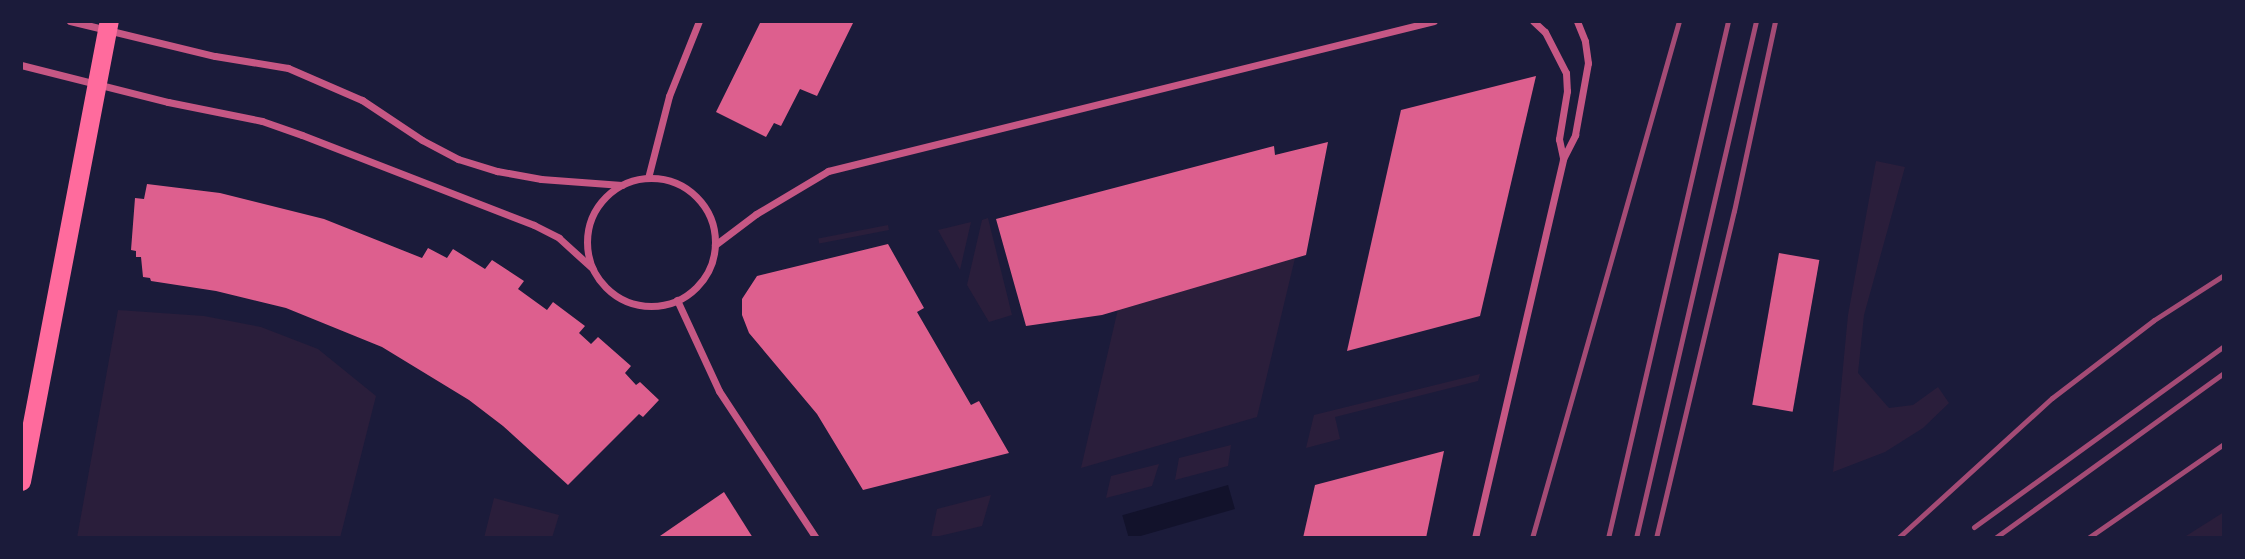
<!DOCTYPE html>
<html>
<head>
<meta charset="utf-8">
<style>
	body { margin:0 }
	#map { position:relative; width:2245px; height:559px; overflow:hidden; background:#1b1b3a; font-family:"Noto Serif",serif }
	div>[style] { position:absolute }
	.green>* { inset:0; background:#2a1e3b; transform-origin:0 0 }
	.water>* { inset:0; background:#12122b; transform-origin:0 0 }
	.building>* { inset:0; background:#dd5f8e; transform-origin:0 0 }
	.minor>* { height:7px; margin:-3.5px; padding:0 3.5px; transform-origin:3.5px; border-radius:3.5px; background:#c65784 }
	.minor>.ring { margin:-3.5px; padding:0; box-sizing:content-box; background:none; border:7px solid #c65784; border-radius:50% }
	.trunk>* { height:19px; margin:-9.5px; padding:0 9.5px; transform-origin:9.5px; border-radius:9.5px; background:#ff6b9d }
	.rail>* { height:5px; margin:-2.5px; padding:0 2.5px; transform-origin:2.5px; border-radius:2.5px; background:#a44b75 }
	span { translate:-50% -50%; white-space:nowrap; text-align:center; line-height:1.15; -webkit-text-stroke:6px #1b1b3a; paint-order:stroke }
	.frame { position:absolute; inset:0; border:23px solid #1b1b3a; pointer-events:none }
</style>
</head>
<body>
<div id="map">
	<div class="green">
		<i style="clip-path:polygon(1876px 161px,1905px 167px,1864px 315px,1858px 373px,1889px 408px,1913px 405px,1938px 387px,1949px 403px,1923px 428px,1885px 452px,1833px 472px,1848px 315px)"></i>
		<i style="clip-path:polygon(988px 218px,1012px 315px,989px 322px,967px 285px,982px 220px)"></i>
		<i style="clip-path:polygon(971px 222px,960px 270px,938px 230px)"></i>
		<i style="left:888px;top:225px;width:5px;height:71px;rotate:79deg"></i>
		<i style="clip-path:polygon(1295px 258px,1257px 417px,1081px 468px,1118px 309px)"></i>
		<i style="clip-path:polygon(118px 310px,204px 316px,261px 327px,318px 349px,376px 396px,340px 538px,77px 538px)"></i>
		<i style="clip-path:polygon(1480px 374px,1478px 381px,1335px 417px,1340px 439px,1306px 448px,1314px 415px)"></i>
		<i style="clip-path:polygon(1231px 445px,1228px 466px,1175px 480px,1179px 458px)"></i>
		<i style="clip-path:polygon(1159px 464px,1152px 486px,1106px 498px,1111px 476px)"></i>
		<i style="clip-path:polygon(991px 495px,982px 526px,931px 538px,937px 509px)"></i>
		<i style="clip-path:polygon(494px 498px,559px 515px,552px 538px,484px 538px)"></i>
		<i style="clip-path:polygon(2224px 512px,2224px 538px,2183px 538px,2186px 536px)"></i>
	</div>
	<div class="water">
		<i style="left:1228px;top:485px;width:25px;height:110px;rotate:74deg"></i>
	</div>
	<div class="building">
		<i style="clip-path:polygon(761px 21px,854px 21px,817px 96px,800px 89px,781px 126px,774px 123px,766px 137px,716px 112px)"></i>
		<i style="clip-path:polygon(1536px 76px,1480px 316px,1347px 351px,1401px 110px)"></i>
		<i style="clip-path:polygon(1328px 142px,1306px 255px,1102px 315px,1026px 326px,996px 219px,1274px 146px,1275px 155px)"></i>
		<i style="clip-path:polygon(147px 184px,220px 193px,324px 219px,422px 258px,428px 248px,447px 258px,453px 249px,485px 269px,492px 260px,524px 281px,518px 289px,547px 310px,553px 302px,585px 326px,579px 333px,591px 344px,598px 337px,631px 366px,625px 373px,636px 385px,640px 382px,659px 400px,643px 417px,639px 414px,568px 485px,503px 426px,469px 400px,382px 347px,286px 308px,216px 291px,151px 281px,150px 278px,143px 277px,141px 257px,136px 257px,136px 251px,131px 250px,135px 198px,144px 199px)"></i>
		<i style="clip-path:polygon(888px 244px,924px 308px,917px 312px,971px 405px,979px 401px,1009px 453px,863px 490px,817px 414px,749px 333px,742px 315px,742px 299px,757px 276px)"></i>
		<i style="left:1779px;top:253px;width:41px;height:154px;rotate:10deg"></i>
		<i style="clip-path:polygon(1444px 451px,1426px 538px,1303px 538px,1315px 485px)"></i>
		<i style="clip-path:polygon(724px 492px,753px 538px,660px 538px,660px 536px)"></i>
	</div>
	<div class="minor">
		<i style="left:70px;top:21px;width:149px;rotate:13.6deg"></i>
		<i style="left:215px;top:56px;width:74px;rotate:9.3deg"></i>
		<i style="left:288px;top:68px;width:81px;rotate:23.4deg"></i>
		<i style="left:362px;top:100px;width:72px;rotate:33.7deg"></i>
		<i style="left:422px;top:140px;width:41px;rotate:27.8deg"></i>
		<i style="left:458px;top:159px;width:41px;rotate:17.1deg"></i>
		<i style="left:497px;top:171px;width:45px;rotate:10.3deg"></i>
		<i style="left:541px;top:179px;width:81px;rotate:4.2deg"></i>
		<i style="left:1533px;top:21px;width:16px;rotate:43deg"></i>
		<i style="left:1545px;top:32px;width:46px;rotate:62.9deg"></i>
		<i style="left:1566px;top:73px;width:18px;rotate:87deg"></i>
		<i style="left:1567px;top:91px;width:49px;rotate:99.5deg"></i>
		<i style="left:1559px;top:139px;width:19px;rotate:78deg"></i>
		<i style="left:21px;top:65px;width:152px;rotate:14.1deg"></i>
		<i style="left:168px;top:102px;width:96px;rotate:11.4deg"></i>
		<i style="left:262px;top:121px;width:42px;rotate:19.3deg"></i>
		<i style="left:302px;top:135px;width:249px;rotate:21.2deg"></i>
		<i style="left:534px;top:225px;width:28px;rotate:27deg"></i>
		<i style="left:559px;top:238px;width:45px;rotate:42.3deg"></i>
		<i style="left:648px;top:178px;width:85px;rotate:-75.6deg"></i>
		<i style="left:669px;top:96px;width:81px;rotate:-68.2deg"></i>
		<i class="ring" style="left:587px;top:178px;width:121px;height:121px"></i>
		<i style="left:715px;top:245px;width:51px;rotate:-37.1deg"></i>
		<i style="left:756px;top:214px;width:84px;rotate:-30.8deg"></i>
		<i style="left:828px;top:171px;width:624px;rotate:-13.9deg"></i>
		<i style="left:677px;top:300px;width:100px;rotate:65.2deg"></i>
		<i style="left:719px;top:391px;width:176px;rotate:56.6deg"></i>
		<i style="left:1475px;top:538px;width:389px;rotate:-76.9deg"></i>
		<i style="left:1563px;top:159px;width:27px;rotate:-63deg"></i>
		<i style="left:1575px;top:135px;width:73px;rotate:-79.8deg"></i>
		<i style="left:1588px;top:63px;width:22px;rotate:-98deg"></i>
		<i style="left:1585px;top:41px;width:22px;rotate:-112deg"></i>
	</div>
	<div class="trunk">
		<i style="left:21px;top:481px;width:468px;rotate:-79.2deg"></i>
	</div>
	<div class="rail">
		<i style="left:1974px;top:527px;width:309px;rotate:-35.9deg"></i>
		<i style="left:1532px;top:538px;width:537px;rotate:-74.13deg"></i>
		<i style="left:1608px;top:538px;width:531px;rotate:-76.93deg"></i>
		<i style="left:1636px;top:538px;width:531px;rotate:-76.93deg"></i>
		<i style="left:1656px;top:538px;width:336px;rotate:-76.6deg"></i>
		<i style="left:1734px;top:211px;width:194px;rotate:-77.8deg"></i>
		<i style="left:1898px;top:538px;width:208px;rotate:-42.3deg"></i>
		<i style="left:2052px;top:398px;width:128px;rotate:-37.4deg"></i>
		<i style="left:2154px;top:320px;width:83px;rotate:-32.7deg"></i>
		<i style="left:1995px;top:538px;width:282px;rotate:-35.8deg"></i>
		<i style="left:2088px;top:538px;width:165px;rotate:-34.7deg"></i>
	</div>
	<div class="frame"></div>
</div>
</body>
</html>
